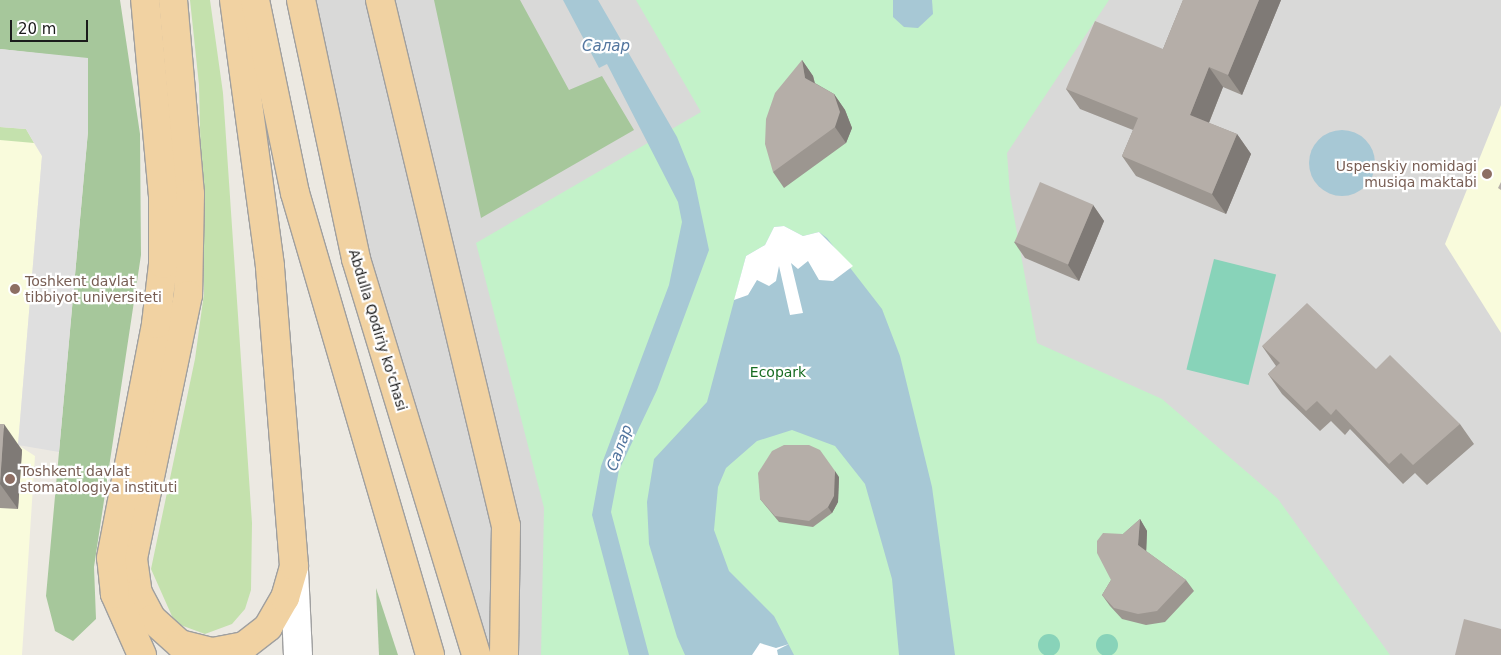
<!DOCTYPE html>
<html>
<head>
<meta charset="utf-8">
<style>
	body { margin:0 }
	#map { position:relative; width:1501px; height:655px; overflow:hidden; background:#ece9e2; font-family:"DejaVu Sans",sans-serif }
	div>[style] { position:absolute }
	.residential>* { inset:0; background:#d9d9d8 }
	.education>* { inset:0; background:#f9fbdc }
	.grass>* { inset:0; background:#c4e1ad }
	.forest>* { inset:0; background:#a6c79b }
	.park>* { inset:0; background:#c3f2c9 }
	.pitch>* { inset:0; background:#88d3b9; transform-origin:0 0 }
	.round { border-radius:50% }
	.parking>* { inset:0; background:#dfdfdf }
	.water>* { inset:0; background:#a7c8d5 }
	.pier>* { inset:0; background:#fff }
	.roads { filter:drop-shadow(1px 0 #9f9f9f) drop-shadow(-1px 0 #9f9f9f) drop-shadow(0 1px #9f9f9f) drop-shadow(0 -1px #9f9f9f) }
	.minor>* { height:28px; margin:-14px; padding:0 14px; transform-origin:14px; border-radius:14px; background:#fff }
	.major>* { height:28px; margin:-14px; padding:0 14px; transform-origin:14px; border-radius:14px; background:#f1d2a2 }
	.wall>* { inset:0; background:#9c9690 }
	.shaded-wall>* { inset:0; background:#7f7a76 }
	.building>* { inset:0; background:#b5aea8; transform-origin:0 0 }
	.dots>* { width:14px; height:14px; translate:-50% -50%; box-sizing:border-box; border:2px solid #fff; border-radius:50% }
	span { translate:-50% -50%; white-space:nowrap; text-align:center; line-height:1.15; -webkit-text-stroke:4.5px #fff; paint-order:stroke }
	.education-label { font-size:14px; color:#785e54 }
	.right { translate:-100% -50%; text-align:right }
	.left { translate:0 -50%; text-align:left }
	.street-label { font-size:14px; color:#1b1b1b }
	.park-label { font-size:14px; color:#176c22 }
	.water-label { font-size:15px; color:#53769f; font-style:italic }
	.scale { position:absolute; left:10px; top:20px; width:78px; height:22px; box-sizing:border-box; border:2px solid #1b1b1b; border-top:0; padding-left:6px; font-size:15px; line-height:18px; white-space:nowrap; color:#1b1b1b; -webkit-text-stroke:4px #fff; paint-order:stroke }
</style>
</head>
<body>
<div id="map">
	<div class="residential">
		<i style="clip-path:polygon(301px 0,1501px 0,1501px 655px,476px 655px)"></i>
	</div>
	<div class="education">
		<i style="clip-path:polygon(1501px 105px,1501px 333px,1445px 244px)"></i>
		<i style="clip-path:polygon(0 127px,34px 143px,42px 156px,18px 445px,35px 456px,22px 655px,0 655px)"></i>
	</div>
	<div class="grass">
		<i style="clip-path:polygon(190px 0,210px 0,223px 93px,252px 523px,251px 590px,245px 609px,232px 624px,205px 634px,175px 623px,151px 569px,195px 359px,204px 293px,199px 85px)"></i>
		<i style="clip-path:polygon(0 127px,26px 129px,34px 143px,0 140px)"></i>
	</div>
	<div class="forest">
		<i style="clip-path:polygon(0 0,120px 0,140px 134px,141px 255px,94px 567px,96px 619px,73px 641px,55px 631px,46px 596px,88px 131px,88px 59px,0 49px)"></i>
		<i style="clip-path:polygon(434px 0,520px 0,569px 90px,602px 76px,634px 130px,481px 218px)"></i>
		<i style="clip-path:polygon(376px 588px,398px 655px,379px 655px)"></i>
	</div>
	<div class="park">
		<i style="clip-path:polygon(636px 0,1109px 0,1007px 153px,1010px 194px,1037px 343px,1162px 399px,1278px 499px,1390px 655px,541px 655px,544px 508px,476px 243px,701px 112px)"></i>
	</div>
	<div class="pitch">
		<i style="left:1214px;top:259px;width:64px;height:114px;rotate:14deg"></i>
		<i class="round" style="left:1038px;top:634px;width:22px;height:22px"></i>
		<i class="round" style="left:1096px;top:634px;width:22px;height:22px"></i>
	</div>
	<div class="parking">
		<i style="clip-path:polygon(0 49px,88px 58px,88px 131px,59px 452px,18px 445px,42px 156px,26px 129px,0 127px)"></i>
	</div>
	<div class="water">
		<i style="clip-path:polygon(563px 0,598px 0,677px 137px,694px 179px,709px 250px,657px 390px,619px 470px,611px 512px,649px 655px,629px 655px,592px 515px,601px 466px,669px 285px,682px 222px,678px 202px,607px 64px,599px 68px)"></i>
		<i style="clip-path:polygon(893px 0,932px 0,933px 14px,918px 28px,904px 27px,893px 17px)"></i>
		<i class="round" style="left:1309px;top:130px;width:66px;height:66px"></i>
		<i style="clip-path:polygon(784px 226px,803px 236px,819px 232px,827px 238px,882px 309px,900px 356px,932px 487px,955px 655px,899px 655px,892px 579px,865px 484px,835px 446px,792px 430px,757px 441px,726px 468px,718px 487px,714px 530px,729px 571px,774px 616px,794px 655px,685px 655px,677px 637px,649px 544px,647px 502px,654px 459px,707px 402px,746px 256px,765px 245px,774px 227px)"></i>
	</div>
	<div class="pier">
		<i style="clip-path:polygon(784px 226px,803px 236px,819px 232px,853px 266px,833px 281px,819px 280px,808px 261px,798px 269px,791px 263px,803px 313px,790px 315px,779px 266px,776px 281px,769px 286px,757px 280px,748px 295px,734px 300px,746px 256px,765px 245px,774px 227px)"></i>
		<i style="clip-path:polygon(760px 643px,776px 648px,789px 644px,777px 650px,778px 655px,752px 655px)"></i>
	</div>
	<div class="roads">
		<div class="minor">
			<i style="left:294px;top:570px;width:85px;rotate:87.3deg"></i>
		</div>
		<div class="major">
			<i style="left:173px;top:0;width:195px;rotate:85deg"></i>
			<i style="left:190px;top:194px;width:101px;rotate:91.1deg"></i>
			<i style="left:188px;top:295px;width:270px;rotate:101.8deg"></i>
			<i style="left:133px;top:559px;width:34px;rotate:82deg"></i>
			<i style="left:138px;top:593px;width:30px;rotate:62deg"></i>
			<i style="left:152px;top:619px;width:38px;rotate:42deg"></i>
			<i style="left:180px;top:644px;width:34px;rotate:14deg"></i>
			<i style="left:213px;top:652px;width:32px;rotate:-11deg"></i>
			<i style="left:244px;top:646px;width:31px;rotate:-38deg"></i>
			<i style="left:268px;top:627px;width:34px;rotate:-60deg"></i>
			<i style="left:285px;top:598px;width:33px;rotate:-74deg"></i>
			<i style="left:294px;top:566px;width:301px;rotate:-94.6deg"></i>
			<i style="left:270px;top:266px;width:268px;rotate:-97.7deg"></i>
			<i style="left:255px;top:0;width:197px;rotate:78.3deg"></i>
			<i style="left:295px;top:193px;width:481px;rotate:73.7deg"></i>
			<i style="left:301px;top:0;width:265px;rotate:78deg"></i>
			<i style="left:356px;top:259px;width:414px;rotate:73.1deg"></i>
			<i style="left:380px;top:0;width:541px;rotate:76.53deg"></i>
			<i style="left:506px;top:526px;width:129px;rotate:90.9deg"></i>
			<i style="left:142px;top:655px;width:67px;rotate:-113.9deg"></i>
			<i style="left:115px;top:594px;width:36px;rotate:-96deg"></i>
			<i style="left:111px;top:558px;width:238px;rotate:-79.1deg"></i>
			<i style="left:156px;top:324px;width:60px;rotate:-83.3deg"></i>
			<i style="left:163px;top:264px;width:68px;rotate:-90deg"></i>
			<i style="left:163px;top:196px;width:197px;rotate:-95.2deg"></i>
		</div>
	</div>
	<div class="wall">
		<i style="clip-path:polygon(1183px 0,1281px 0,1242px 95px,1223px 87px,1209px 123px,1237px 134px,1251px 154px,1226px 214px,1136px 176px,1122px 156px,1133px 130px,1080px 109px,1066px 89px,1163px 49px)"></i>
		<i style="clip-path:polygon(802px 60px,813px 76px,815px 83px,834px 94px,845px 110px,852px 128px,846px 143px,784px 188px,773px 172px)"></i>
		<i style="clip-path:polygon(1093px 205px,1104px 221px,1079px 281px,1025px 258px,1014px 242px)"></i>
		<i style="clip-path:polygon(1262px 346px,1460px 424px,1474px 444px,1427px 485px,1415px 473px,1403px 484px,1350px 429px,1345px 435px,1331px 421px,1320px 431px,1282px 394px,1268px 374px,1276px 366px)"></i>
		<i style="clip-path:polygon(0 424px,22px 450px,18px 509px,0 508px)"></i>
		<i style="clip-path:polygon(839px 477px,838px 502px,832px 513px,813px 527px,779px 522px,760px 499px)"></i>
		<i style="clip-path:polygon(1140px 519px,1147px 531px,1146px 551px,1186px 580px,1194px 591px,1165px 622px,1146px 625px,1122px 619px,1110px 606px,1102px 595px,1111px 580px,1123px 534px)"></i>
	</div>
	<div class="shaded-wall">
		<i style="clip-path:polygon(1259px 0,1281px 0,1242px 95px,1228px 75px)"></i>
		<i style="clip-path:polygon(802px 60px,813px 76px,817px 94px,805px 78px)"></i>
		<i style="clip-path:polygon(1209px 67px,1223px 87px,1204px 135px,1190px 115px)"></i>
		<i style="clip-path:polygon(834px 94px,845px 110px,852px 128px,846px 143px,835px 127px)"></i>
		<i style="clip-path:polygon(1237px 134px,1251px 154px,1226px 214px,1212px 194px)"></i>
		<i style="clip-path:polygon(1093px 205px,1104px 221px,1079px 281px,1068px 265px)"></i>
		<i style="clip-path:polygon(4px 424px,22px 450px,18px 509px,0 484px)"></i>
		<i style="clip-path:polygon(835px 471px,839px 477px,838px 502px,832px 513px,828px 507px)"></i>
		<i style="clip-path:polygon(1140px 519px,1147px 531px,1146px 557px,1138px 545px)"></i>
	</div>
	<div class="building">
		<i style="clip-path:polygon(1183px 0,1259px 0,1228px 75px,1209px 67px,1190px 115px,1237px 134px,1212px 194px,1122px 156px,1138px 118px,1066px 89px,1095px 21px,1163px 49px)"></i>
		<i style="clip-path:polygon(802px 60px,805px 78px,834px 94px,840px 112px,835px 127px,773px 172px,765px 144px,766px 119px,775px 93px)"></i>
		<i style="left:1040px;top:182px;width:58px;height:65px;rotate:23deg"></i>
		<i style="clip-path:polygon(1501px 182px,1501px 190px,1498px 188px)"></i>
		<i style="clip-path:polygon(1307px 303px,1376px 369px,1390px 355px,1460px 424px,1413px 465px,1401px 453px,1389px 464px,1336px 409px,1331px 415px,1317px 401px,1306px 411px,1268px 374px,1280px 363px,1262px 346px)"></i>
		<i style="clip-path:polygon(0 424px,4px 424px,0 484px)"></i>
		<i style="clip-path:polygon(784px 445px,809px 445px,820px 450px,835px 471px,834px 496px,828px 507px,809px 521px,775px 516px,760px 499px,758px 473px,772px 451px)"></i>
		<i style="clip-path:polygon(1140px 519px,1138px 545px,1186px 580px,1157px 611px,1138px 614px,1114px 608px,1102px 595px,1111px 580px,1097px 553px,1097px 541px,1103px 533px,1123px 534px)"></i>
		<i style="clip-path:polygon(1464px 619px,1501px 629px,1501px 655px,1455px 655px)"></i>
	</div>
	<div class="dots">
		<i style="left:1487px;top:174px;background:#8d6e63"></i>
		<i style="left:15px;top:289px;background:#8d6e63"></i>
		<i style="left:10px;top:479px;background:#8d6e63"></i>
	</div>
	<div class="education-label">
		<span class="right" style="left:1477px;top:174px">Uspenskiy nomidagi<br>musiqa maktabi</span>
		<span class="left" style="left:25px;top:289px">Toshkent davlat<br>tibbiyot universiteti</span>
		<span class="left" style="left:20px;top:479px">Toshkent davlat<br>stomatologiya instituti</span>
	</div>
	<div class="street-label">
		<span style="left:378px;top:330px;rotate:73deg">Abdulla Qodiriy ko'chasi</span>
	</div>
	<div class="park-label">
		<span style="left:778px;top:372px">Ecopark</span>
	</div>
	<div class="water-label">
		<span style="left:606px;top:47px">Салар</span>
		<span style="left:620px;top:448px;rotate:-70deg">Салар</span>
	</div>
	<div class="scale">20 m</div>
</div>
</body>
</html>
